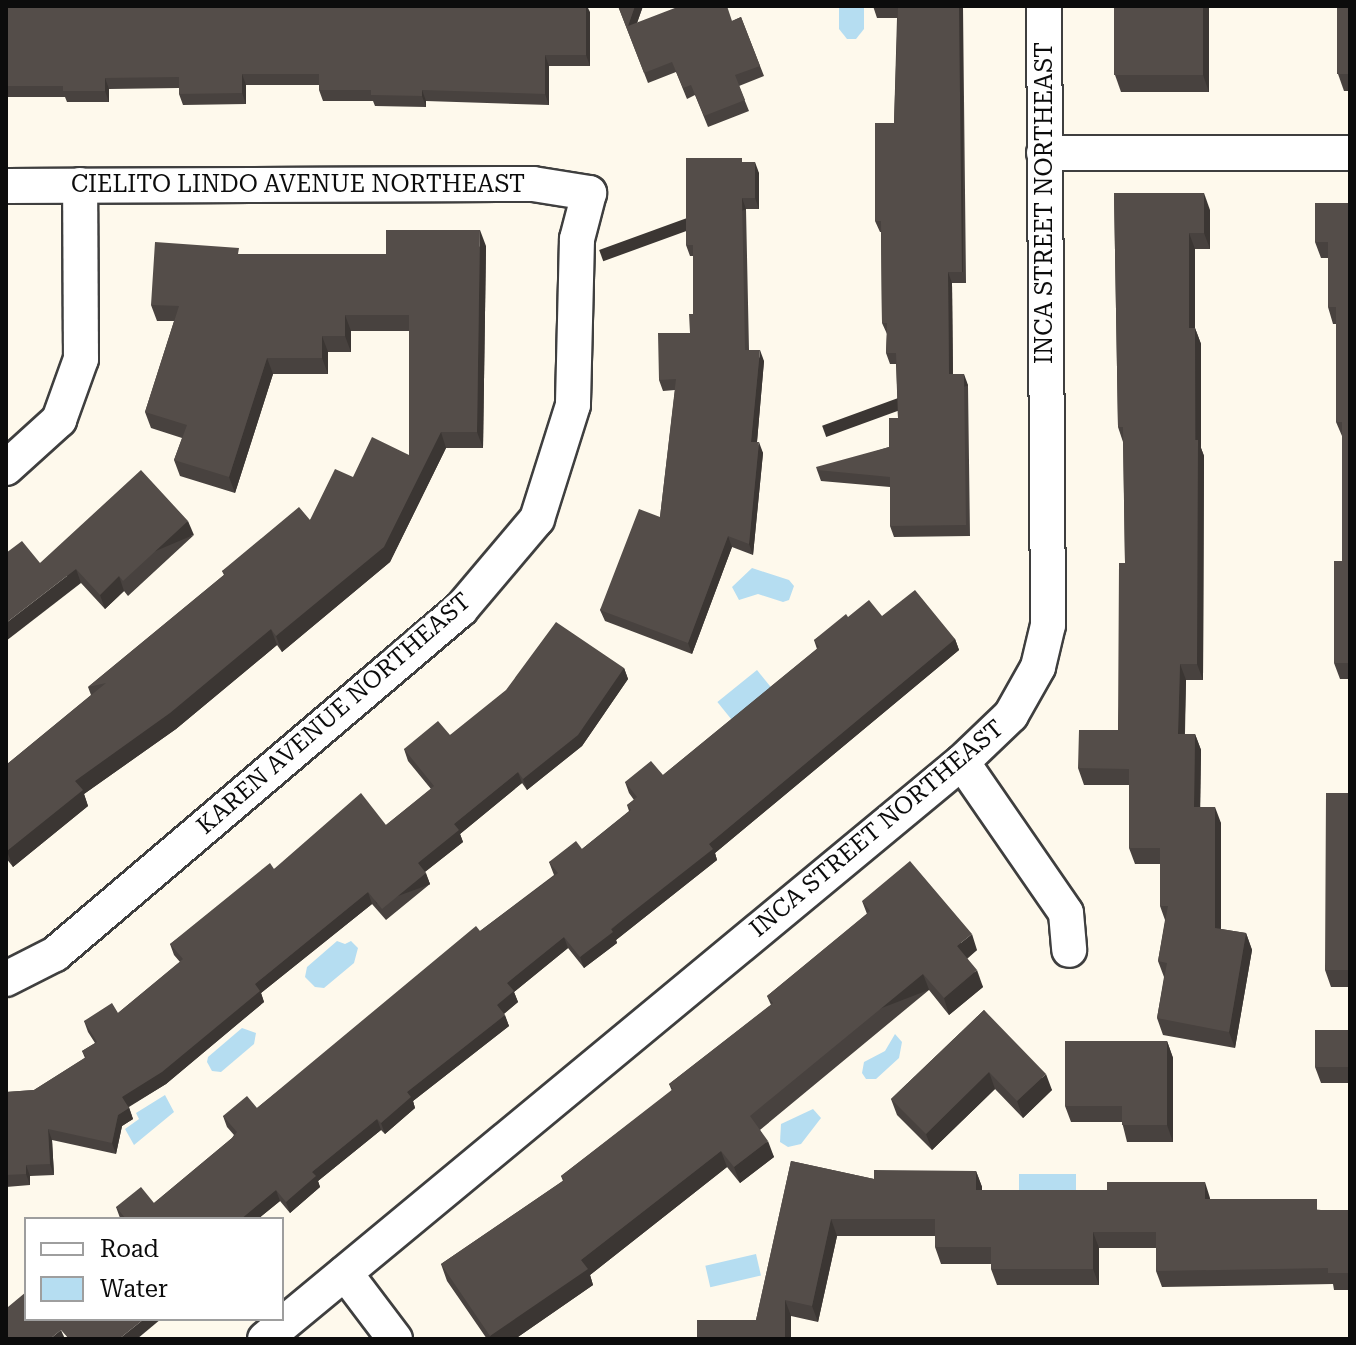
<!DOCTYPE html>
<html>
<head>
<meta charset="utf-8">
<style>
	body { margin:0 }
	#map { position:relative; width:1356px; height:1345px; overflow:hidden; background:#fef9ec; font-family:"Roboto Serif",serif }
	div>[style] { position:absolute }
	.water>* { inset:0; background:#b5ddf1; transform-origin:0 0 }
	.roads { filter:drop-shadow(2px 0 #3f3f3f) drop-shadow(-2px 0 #3f3f3f) drop-shadow(0 2px #3f3f3f) drop-shadow(0 -2px #3f3f3f) }
	.street>* { height:34px; margin:-17px; padding:0 17px; transform-origin:17px; border-radius:17px; background:#fff }
	.wall>* { inset:0; background:#48423f }
	.shaded-wall>* { inset:0; background:#3b3633; transform-origin:0 0 }
	.building>* { inset:0; background:#544d49; transform-origin:0 0 }
	span { translate:-50% -50%; white-space:nowrap; text-align:center; line-height:1.15; -webkit-text-stroke:8px #fff; paint-order:stroke }
	.street-label { font-size:24px; color:#0c0c0c }
	.frame { position:absolute; inset:0; border:8px solid #0c0c0c; pointer-events:none }
	.legend { position:absolute; left:24px; top:1217px; width:260px; height:104px; box-sizing:border-box; background:#fff; border:2px solid #9e9e9e; margin:0; padding:10px 14px; list-style:none; font-size:24px; color:#0c0c0c }
	.legend li { display:flex; align-items:center; gap:16px; height:40px }
	.legend b { width:40px; border:2px solid #9e9e9e }
</style>
</head>
<body>
<div id="map">
	<div class="water">
		<i style="clip-path:polygon(839px 6px,864px 6px,864px 29px,856px 39px,847px 39px,839px 29px)"></i>
		<i style="clip-path:polygon(752px 568px,789px 580px,794px 586px,789px 600px,783px 602px,758px 594px,739px 600px,732px 587px)"></i>
		<i style="left:757px;top:670px;width:26px;height:51px;rotate:51deg"></i>
		<i style="clip-path:polygon(337px 941px,345px 944px,351px 941px,358px 948px,354px 963px,324px 988px,315px 987px,305px 977px,307px 967px)"></i>
		<i style="clip-path:polygon(242px 1028px,256px 1033px,254px 1044px,221px 1072px,212px 1071px,207px 1062px,208px 1057px)"></i>
		<i style="clip-path:polygon(895px 1034px,902px 1042px,899px 1058px,876px 1079px,866px 1079px,862px 1073px,864px 1062px,885px 1051px)"></i>
		<i style="clip-path:polygon(165px 1095px,174px 1112px,134px 1145px,125px 1129px,139px 1119px,136px 1113px)"></i>
		<i style="clip-path:polygon(813px 1109px,821px 1118px,801px 1144px,788px 1147px,780px 1142px,781px 1124px)"></i>
		<i style="left:1019px;top:1174px;width:57px;height:25px"></i>
		<i style="left:756px;top:1254px;width:22px;height:52px;rotate:77deg"></i>
	</div>
	<div class="roads">
		<div class="street">
			<i style="left:1044px;top:153px;width:306px"></i>
			<i style="left:6px;top:186px;width:527px;rotate:-0.22deg"></i>
			<i style="left:533px;top:184px;width:57px;rotate:9.1deg"></i>
			<i style="left:589px;top:193px;width:48px;rotate:104.6deg"></i>
			<i style="left:577px;top:239px;width:166px;rotate:91.4deg"></i>
			<i style="left:573px;top:405px;width:120px;rotate:107.5deg"></i>
			<i style="left:537px;top:519px;width:118px;rotate:130.2deg"></i>
			<i style="left:461px;top:609px;width:533px;rotate:139.64deg"></i>
			<i style="left:55px;top:954px;width:55px;rotate:153deg"></i>
			<i style="left:6px;top:468px;width:72px;rotate:-42.2deg"></i>
			<i style="left:59px;top:420px;width:65px;rotate:-70.2deg"></i>
			<i style="left:81px;top:359px;width:174px;rotate:-90.3deg"></i>
			<i style="left:962px;top:762px;width:183px;rotate:55.4deg"></i>
			<i style="left:1066px;top:913px;width:37px;rotate:85deg"></i>
			<i style="left:345px;top:1273px;width:83px;rotate:52.9deg"></i>
			<i style="left:265px;top:1339px;width:905px;rotate:-39.62deg"></i>
			<i style="left:962px;top:762px;width:68px;rotate:-43.8deg"></i>
			<i style="left:1011px;top:715px;width:55px;rotate:-60.6deg"></i>
			<i style="left:1038px;top:667px;width:43px;rotate:-76.6deg"></i>
			<i style="left:1048px;top:625px;width:619px;rotate:-90.37deg"></i>
		</div>
	</div>
	<div class="wall">
		<i style="clip-path:polygon(6px 6px,590px 12px,590px 66px,549px 66px,549px 105px,426px 101px,426px 107px,375px 106px,373px 101px,323px 101px,319px 90px,319px 85px,246px 85px,246px 104px,183px 105px,179px 94px,179px 88px,109px 89px,109px 102px,67px 102px,65px 97px,6px 97px)"></i>
		<i style="clip-path:polygon(618px 6px,643px 6px,637px 23px,732px 21px,741px 17px,764px 76px,739px 86px,749px 111px,708px 127px,695px 95px,687px 99px,676px 72px,648px 83px)"></i>
		<i style="clip-path:polygon(873px 6px,963px 6px,966px 283px,952px 283px,953px 374px,968px 385px,970px 536px,894px 537px,890px 526px,890px 487px,821px 481px,817px 470px,889px 447px,898px 418px,896px 364px,890px 364px,886px 353px,887px 334px,882px 323px,881px 232px,880px 232px,875px 221px,894px 123px,897px 18px,877px 18px)"></i>
		<i style="clip-path:polygon(1209px 6px,1209px 92px,1121px 92px,1115px 75px)"></i>
		<i style="clip-path:polygon(1350px 6px,1350px 91px,1344px 91px,1338px 74px)"></i>
		<i style="clip-path:polygon(743px 162px,759px 173px,759px 209px,746px 209px,749px 350px,764px 361px,757px 442px,763px 453px,753px 555px,732px 547px,692px 654px,605px 621px,600px 610px,660px 517px,675px 390px,663px 391px,659px 380px,690px 333px,693px 314px,693px 256px,690px 256px,686px 245px)"></i>
		<i style="clip-path:polygon(1114px 193px,1210px 210px,1210px 249px,1195px 249px,1195px 328px,1201px 344px,1201px 448px,1204px 456px,1203px 680px,1186px 680px,1185px 734px,1195px 734px,1201px 750px,1200px 807px,1221px 823px,1221px 929px,1246px 933px,1252px 950px,1235px 1048px,1163px 1035px,1157px 1018px,1164px 977px,1158px 961px,1165px 920px,1160px 906px,1160px 864px,1135px 864px,1129px 848px,1129px 785px,1084px 785px,1078px 768px,1118px 730px,1125px 563px,1123px 442px,1118px 427px)"></i>
		<i style="clip-path:polygon(1350px 203px,1350px 1083px,1321px 1083px,1315px 1067px,1348px 1030px,1348px 987px,1331px 987px,1325px 970px,1348px 793px,1348px 679px,1340px 679px,1334px 663px,1342px 561px,1342px 436px,1336px 422px,1336px 324px,1333px 324px,1328px 307px,1328px 258px,1321px 258px,1315px 242px)"></i>
		<i style="clip-path:polygon(486px 246px,483px 448px,446px 448px,390px 562px,282px 652px,277px 645px,176px 729px,84px 794px,88px 806px,13px 867px,6px 858px,6px 765px,91px 695px,88px 687px,224px 575px,222px 571px,310px 520px,353px 477px,409px 455px,409px 331px,351px 331px,351px 352px,328px 352px,328px 374px,273px 374px,235px 493px,180px 476px,174px 460px,182px 438px,151px 428px,145px 412px,174px 321px,157px 321px,151px 305px,241px 254px,386px 254px)"></i>
		<i style="clip-path:polygon(194px 535px,128px 596px,124px 591px,105px 609px,81px 583px,40px 563px)"></i>
		<i style="clip-path:polygon(882px 616px,955px 639px,959px 650px,715px 853px,717px 860px,616px 940px,617px 943px,584px 968px,568px 948px,514px 992px,518px 1002px,504px 1014px,509px 1026px,413px 1101px,415px 1108px,385px 1134px,381px 1130px,318px 1181px,320px 1187px,290px 1213px,280px 1201px,258px 1219px,121px 1219px,120px 1218px,116px 1207px,154px 1203px,232px 1138px,234px 1135px,227px 1127px,223px 1116px,257px 1108px,480px 931px,554px 875px,549px 862px,582px 849px,629px 811px,627px 805px,634px 800px,629px 793px,625px 782px,663px 775px,817px 649px,814px 640px,848px 617px)"></i>
		<i style="clip-path:polygon(624px 668px,628px 679px,582px 746px,527px 790px,522px 783px,460px 834px,463px 842px,425px 872px,430px 884px,386px 920px,372px 904px,261px 993px,264px 1002px,241px 1021px,166px 1084px,129px 1107px,133px 1119px,122px 1126px,116px 1154px,52px 1140px,54px 1175px,30px 1176px,30px 1185px,6px 1187px,6px 1092px,34px 1090px,85px 1058px,82px 1051px,95px 1043px,88px 1032px,84px 1021px,118px 1013px,180px 962px,174px 955px,170px 944px,274px 869px,386px 825px,431px 789px,408px 761px,404px 749px,450px 735px)"></i>
		<i style="clip-path:polygon(862px 901px,977px 950px,967px 959px,983px 987px,949px 1015px,929px 990px,760px 1130px,774px 1157px,740px 1183px,727px 1167px,590px 1275px,593px 1285px,515px 1339px,487px 1339px,447px 1281px,441px 1264px,563px 1181px,561px 1176px,672px 1091px,669px 1084px,771px 1005px,767px 996px,867px 914px)"></i>
		<i style="clip-path:polygon(984px 1010px,1052px 1090px,1023px 1118px,995px 1089px,932px 1150px,897px 1115px,891px 1099px)"></i>
		<i style="clip-path:polygon(1167px 1041px,1173px 1058px,1173px 1142px,1127px 1142px,1122px 1122px,1071px 1122px,1065px 1106px)"></i>
		<i style="clip-path:polygon(791px 1161px,874px 1179px,976px 1171px,982px 1187px,982px 1190px,1210px 1199px,1321px 1210px,1350px 1210px,1350px 1290px,1334px 1290px,1333px 1284px,1162px 1287px,1156px 1271px,1156px 1248px,1099px 1248px,1099px 1285px,997px 1285px,991px 1269px,991px 1264px,941px 1264px,935px 1247px,935px 1236px,837px 1236px,818px 1322px,791px 1316px,756px 1320px)"></i>
	</div>
	<div class="shaded-wall">
		<i style="clip-path:polygon(586px 6px,587px 6px,590px 12px,590px 66px,586px 55px)"></i>
		<i style="clip-path:polygon(635px 6px,643px 6px,632px 37px,628px 26px)"></i>
		<i style="left:959px;top:6px;width:4px;height:266px"></i>
		<i style="clip-path:polygon(1203px 6px,1209px 6px,1209px 92px,1203px 75px)"></i>
		<i style="clip-path:polygon(545px 55px,549px 66px,549px 105px,545px 94px)"></i>
		<i style="clip-path:polygon(242px 74px,246px 85px,246px 104px,242px 93px)"></i>
		<i style="clip-path:polygon(105px 78px,109px 89px,109px 102px,105px 91px)"></i>
		<i style="clip-path:polygon(422px 90px,426px 101px,426px 107px,422px 96px)"></i>
		<i style="clip-path:polygon(755px 162px,759px 173px,759px 209px,755px 198px)"></i>
		<i style="clip-path:polygon(1204px 193px,1210px 210px,1210px 249px,1204px 233px)"></i>
		<i style="left:742px;top:198px;width:12px;height:152px;rotate:70deg"></i>
		<i style="clip-path:polygon(480px 230px,486px 246px,483px 448px,477px 432px)"></i>
		<i style="clip-path:polygon(1189px 233px,1195px 249px,1195px 344px,1189px 328px)"></i>
		<i style="clip-path:polygon(948px 272px,952px 283px,953px 385px,949px 374px)"></i>
		<i style="clip-path:polygon(345px 315px,351px 331px,351px 352px,345px 336px)"></i>
		<i style="clip-path:polygon(1195px 328px,1201px 344px,1201px 448px,1204px 456px,1203px 680px,1197px 664px)"></i>
		<i style="clip-path:polygon(322px 336px,328px 352px,328px 374px,322px 358px)"></i>
		<i style="clip-path:polygon(760px 350px,764px 361px,756px 453px,751px 442px)"></i>
		<i style="clip-path:polygon(267px 358px,273px 374px,235px 493px,229px 477px)"></i>
		<i style="left:964px;top:374px;width:12px;height:151px;rotate:70deg"></i>
		<i style="clip-path:polygon(441px 432px,446px 448px,390px 562px,282px 652px,276px 636px)"></i>
		<i style="clip-path:polygon(759px 442px,763px 453px,753px 555px,749px 544px)"></i>
		<i style="left:188px;top:521px;width:15px;height:88px;rotate:67deg"></i>
		<i style="clip-path:polygon(728px 536px,732px 547px,692px 654px,688px 643px)"></i>
		<i style="clip-path:polygon(76px 569px,81px 583px,6px 641px,6px 623px)"></i>
		<i style="clip-path:polygon(119px 576px,124px 591px,105px 609px,100px 595px)"></i>
		<i style="clip-path:polygon(271px 629px,277px 645px,176px 729px,84px 794px,88px 806px,13px 867px,7px 851px,75px 781px)"></i>
		<i style="clip-path:polygon(955px 639px,959px 650px,715px 853px,717px 860px,616px 940px,617px 943px,584px 968px,580px 957px,709px 844px)"></i>
		<i style="clip-path:polygon(1180px 664px,1186px 680px,1184px 750px,1178px 734px)"></i>
		<i style="clip-path:polygon(624px 668px,628px 679px,582px 746px,527px 790px,523px 779px)"></i>
		<i style="clip-path:polygon(1195px 734px,1201px 750px,1200px 823px,1194px 807px)"></i>
		<i style="clip-path:polygon(518px 772px,522px 783px,460px 834px,463px 842px,422px 874px,418px 863px,454px 824px)"></i>
		<i style="clip-path:polygon(1215px 807px,1221px 823px,1221px 944px,1215px 928px)"></i>
		<i style="left:426px;top:873px;width:12px;height:57px;rotate:70deg"></i>
		<i style="clip-path:polygon(368px 892px,372px 904px,261px 993px,264px 1002px,166px 1084px,126px 1108px,122px 1097px,255px 984px)"></i>
		<i style="clip-path:polygon(1246px 933px,1252px 950px,1235px 1048px,1229px 1032px)"></i>
		<i style="clip-path:polygon(972px 934px,977px 950px,962px 962px,957px 946px)"></i>
		<i style="clip-path:polygon(564px 937px,568px 948px,514px 992px,518px 1002px,501px 1016px,497px 1005px,507px 983px)"></i>
		<i style="clip-path:polygon(977px 970px,983px 987px,949px 1015px,944px 998px)"></i>
		<i style="left:923px;top:974px;width:17px;height:224px;rotate:69deg"></i>
		<i style="clip-path:polygon(505px 1015px,509px 1026px,413px 1101px,415px 1108px,385px 1134px,381px 1123px,407px 1092px)"></i>
		<i style="clip-path:polygon(1167px 1041px,1173px 1058px,1173px 1142px,1167px 1125px)"></i>
		<i style="clip-path:polygon(989px 1072px,995px 1089px,932px 1150px,926px 1134px)"></i>
		<i style="clip-path:polygon(1046px 1074px,1052px 1090px,1023px 1118px,1017px 1101px)"></i>
		<i style="clip-path:polygon(129px 1108px,133px 1119px,122px 1126px,116px 1154px,112px 1143px,118px 1115px)"></i>
		<i style="clip-path:polygon(377px 1119px,381px 1130px,318px 1181px,320px 1187px,290px 1213px,286px 1202px,312px 1172px)"></i>
		<i style="clip-path:polygon(48px 1129px,52px 1140px,54px 1175px,50px 1164px)"></i>
		<i style="clip-path:polygon(768px 1141px,774px 1157px,740px 1183px,734px 1167px)"></i>
		<i style="clip-path:polygon(721px 1151px,727px 1167px,590px 1275px,593px 1285px,515px 1339px,491px 1339px,490px 1336px,581px 1260px)"></i>
		<i style="clip-path:polygon(26px 1165px,30px 1176px,30px 1185px,26px 1174px)"></i>
		<i style="clip-path:polygon(976px 1171px,982px 1187px,982px 1207px,976px 1190px)"></i>
		<i style="clip-path:polygon(1205px 1182px,1210px 1198px,1210px 1215px,1205px 1199px)"></i>
		<i style="clip-path:polygon(276px 1190px,280px 1201px,258px 1219px,241px 1219px)"></i>
		<i style="clip-path:polygon(831px 1219px,837px 1236px,818px 1322px,812px 1306px)"></i>
		<i style="clip-path:polygon(1093px 1232px,1099px 1248px,1099px 1285px,1093px 1269px)"></i>
		<i style="clip-path:polygon(785px 1300px,791px 1316px,791px 1339px,785px 1339px)"></i>
		<i style="clip-path:polygon(144px 1319px,161px 1319px,137px 1339px,119px 1339px)"></i>
		<i style="clip-path:polygon(61px 1330px,65px 1339px,50px 1339px)"></i>
	</div>
	<div class="building">
		<i style="clip-path:polygon(6px 6px,586px 6px,586px 55px,545px 55px,545px 94px,422px 90px,422px 96px,371px 95px,371px 90px,319px 90px,319px 74px,242px 74px,242px 93px,179px 94px,179px 77px,105px 78px,105px 91px,63px 91px,63px 86px,6px 86px)"></i>
		<i style="clip-path:polygon(618px 6px,635px 6px,628px 26px,680px 6px,727px 6px,732px 21px,741px 17px,760px 66px,735px 75px,745px 100px,704px 116px,691px 85px,683px 88px,672px 62px,644px 73px)"></i>
		<i style="clip-path:polygon(873px 6px,959px 6px,962px 272px,948px 272px,949px 374px,964px 374px,966px 525px,890px 526px,890px 477px,817px 470px,816px 467px,889px 447px,889px 418px,898px 418px,896px 353px,886px 353px,887px 323px,882px 323px,881px 221px,875px 221px,875px 123px,894px 123px,898px 7px,873px 7px)"></i>
		<i style="left:1114px;top:6px;width:89px;height:69px"></i>
		<i style="left:1337px;top:6px;width:13px;height:68px"></i>
		<i style="clip-path:polygon(686px 158px,742px 158px,742px 162px,755px 162px,755px 198px,742px 198px,745px 350px,760px 350px,751px 442px,759px 442px,749px 544px,728px 536px,688px 643px,600px 610px,639px 509px,660px 517px,676px 379px,659px 380px,658px 333px,690px 333px,689px 314px,693px 314px,693px 245px,686px 245px)"></i>
		<i style="clip-path:polygon(1114px 193px,1204px 193px,1204px 233px,1189px 233px,1189px 328px,1195px 328px,1195px 440px,1198px 440px,1197px 664px,1180px 664px,1178px 734px,1195px 734px,1194px 807px,1215px 807px,1215px 928px,1246px 933px,1229px 1032px,1157px 1018px,1167px 963px,1158px 961px,1168px 906px,1160px 906px,1160px 848px,1129px 848px,1129px 769px,1078px 768px,1079px 730px,1118px 730px,1119px 563px,1125px 563px,1123px 427px,1118px 427px)"></i>
		<i style="clip-path:polygon(1315px 203px,1350px 203px,1350px 1067px,1315px 1067px,1315px 1030px,1348px 1030px,1348px 970px,1325px 970px,1326px 793px,1348px 793px,1348px 663px,1334px 663px,1334px 561px,1342px 561px,1342px 422px,1336px 422px,1336px 307px,1328px 307px,1328px 242px,1315px 242px)"></i>
		<i style="clip-path:polygon(386px 230px,480px 230px,477px 432px,441px 432px,384px 547px,276px 636px,271px 629px,170px 713px,75px 781px,83px 790px,7px 851px,6px 849px,6px 765px,106px 683px,88px 687px,225px 574px,222px 571px,299px 507px,310px 520px,335px 469px,353px 477px,372px 437px,409px 455px,409px 315px,345px 315px,345px 336px,322px 336px,322px 358px,267px 358px,229px 477px,174px 460px,187px 425px,145px 412px,179px 306px,151px 305px,155px 242px,239px 248px,238px 254px,386px 254px)"></i>
		<i style="clip-path:polygon(141px 470px,188px 521px,123px 581px,119px 576px,100px 595px,76px 569px,6px 623px,6px 553px,22px 541px,40px 563px)"></i>
		<i style="clip-path:polygon(915px 590px,955px 639px,709px 844px,713px 849px,611px 929px,613px 932px,580px 957px,564px 937px,507px 983px,514px 991px,497px 1005px,505px 1015px,407px 1092px,411px 1097px,381px 1123px,377px 1119px,312px 1172px,316px 1176px,286px 1202px,276px 1190px,241px 1219px,126px 1219px,116px 1207px,141px 1187px,154px 1203px,232px 1138px,237px 1132px,223px 1116px,247px 1096px,257px 1108px,476px 926px,480px 931px,558px 873px,549px 862px,576px 841px,582px 849px,631px 810px,627px 805px,637px 797px,625px 782px,651px 761px,663px 775px,819px 647px,814px 640px,846px 614px,848px 617px,869px 600px,882px 616px)"></i>
		<i style="clip-path:polygon(556px 622px,624px 668px,578px 735px,523px 779px,518px 772px,454px 824px,459px 830px,418px 863px,426px 873px,382px 909px,368px 892px,255px 984px,260px 991px,237px 1010px,162px 1072px,122px 1097px,129px 1108px,118px 1115px,112px 1143px,48px 1129px,50px 1164px,26px 1165px,26px 1174px,6px 1175px,6px 1092px,34px 1090px,86px 1057px,82px 1051px,97px 1042px,84px 1021px,112px 1003px,118px 1013px,183px 959px,170px 944px,270px 863px,274px 869px,361px 793px,386px 825px,434px 786px,404px 749px,438px 721px,450px 735px,506px 690px)"></i>
		<i style="clip-path:polygon(910px 861px,972px 934px,957px 946px,977px 970px,944px 998px,923px 974px,750px 1116px,768px 1141px,734px 1167px,721px 1151px,581px 1260px,588px 1269px,490px 1336px,441px 1264px,564px 1180px,561px 1176px,673px 1089px,669px 1084px,773px 1003px,767px 996px,870px 911px,862px 901px)"></i>
		<i style="clip-path:polygon(984px 1010px,1046px 1074px,1017px 1101px,989px 1072px,926px 1134px,891px 1099px)"></i>
		<i style="clip-path:polygon(1065px 1041px,1167px 1041px,1167px 1125px,1122px 1125px,1122px 1106px,1065px 1106px)"></i>
		<i style="clip-path:polygon(791px 1161px,874px 1179px,874px 1170px,976px 1171px,976px 1190px,1107px 1190px,1107px 1182px,1205px 1182px,1205px 1199px,1317px 1199px,1317px 1210px,1350px 1210px,1350px 1273px,1328px 1273px,1328px 1268px,1156px 1271px,1156px 1232px,1093px 1232px,1093px 1269px,991px 1269px,991px 1247px,935px 1247px,935px 1219px,831px 1219px,812px 1306px,785px 1300px,785px 1339px,697px 1339px,697px 1320px,756px 1320px)"></i>
		<i style="clip-path:polygon(26px 1292px,26px 1319px,144px 1319px,119px 1339px,69px 1339px,61px 1330px,50px 1339px,6px 1339px,6px 1305px,8px 1307px)"></i>
	</div>
	<div class="street-label">
		<span style="left:298px;top:185px">CIELITO LINDO AVENUE NORTHEAST</span>
		<span style="left:1045px;top:203px;rotate:-90deg">INCA STREET NORTHEAST</span>
		<span style="left:334px;top:714px;rotate:-41deg">KAREN AVENUE NORTHEAST</span>
		<span style="left:877px;top:829px;rotate:-40deg">INCA STREET NORTHEAST</span>
	</div>
	<div class="frame"></div>
	<ul class="legend">
	<li><b style="height:10px;background:#fff"></b>Road</li>
	<li><b style="height:22px;background:#b5ddf1"></b>Water</li>
	</ul>
</div>
</body>
</html>
